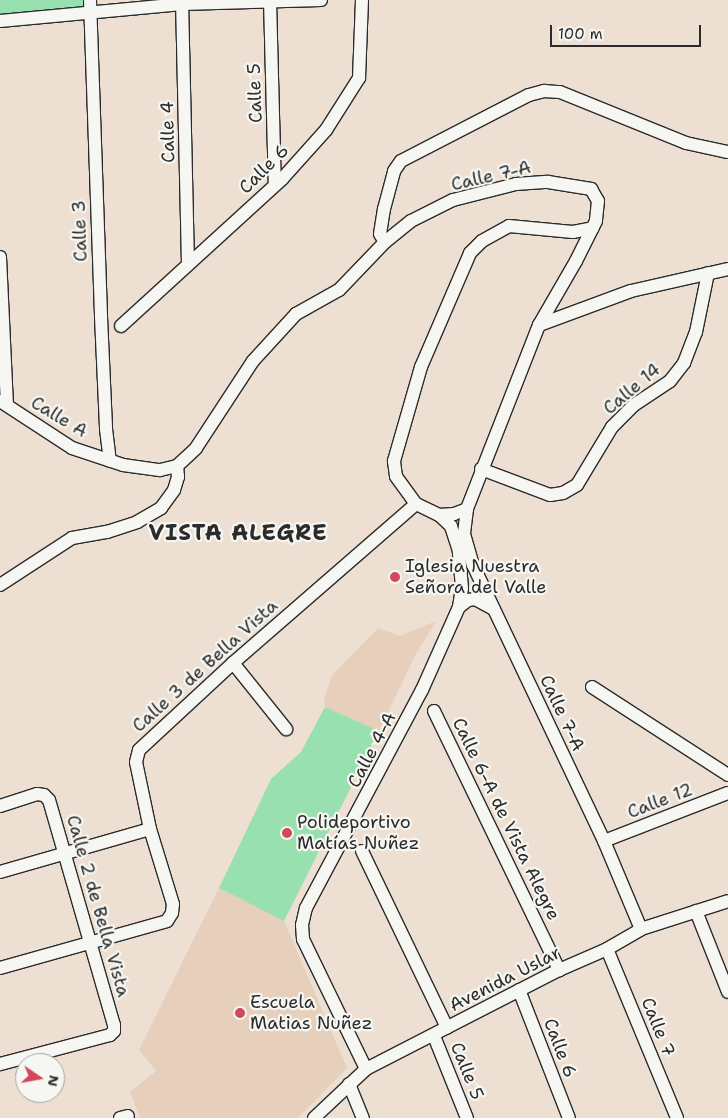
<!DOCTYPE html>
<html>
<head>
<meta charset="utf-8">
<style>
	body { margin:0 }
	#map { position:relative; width:728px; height:1118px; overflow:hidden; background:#ede0d2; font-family:"Shantell Sans",sans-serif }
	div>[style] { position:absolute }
	.built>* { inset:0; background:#e6d0bc }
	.green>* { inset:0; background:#98e0af }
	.roads { filter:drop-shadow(1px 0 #2b2b2b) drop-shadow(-1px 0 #2b2b2b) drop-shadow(0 1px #2b2b2b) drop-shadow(0 -1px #2b2b2b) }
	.street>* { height:12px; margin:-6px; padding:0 6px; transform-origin:6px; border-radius:6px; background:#f6f6f2 }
	.dots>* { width:14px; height:14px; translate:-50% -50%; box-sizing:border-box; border:2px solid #f6f6f2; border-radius:50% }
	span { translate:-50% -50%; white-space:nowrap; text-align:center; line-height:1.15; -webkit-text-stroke:4.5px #f6f6f2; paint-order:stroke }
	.street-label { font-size:18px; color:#2b2b2b }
	.poi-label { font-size:18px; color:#2b2b2b }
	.left { translate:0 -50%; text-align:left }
	.district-label { font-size:22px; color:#2b2b2b; font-weight:700; letter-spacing:1px }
	.north { position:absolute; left:15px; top:1053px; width:50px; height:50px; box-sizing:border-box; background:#f6f6f2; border:1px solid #a5a5a2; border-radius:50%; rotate:102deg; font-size:14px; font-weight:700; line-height:20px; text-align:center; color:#2b2b2b }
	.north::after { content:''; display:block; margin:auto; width:18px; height:22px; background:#d1495b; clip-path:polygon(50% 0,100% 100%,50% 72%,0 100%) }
	.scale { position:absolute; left:550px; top:25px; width:151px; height:22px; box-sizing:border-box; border:2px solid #2b2b2b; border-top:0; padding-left:6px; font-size:15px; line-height:18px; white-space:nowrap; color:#2b2b2b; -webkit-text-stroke:4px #f6f6f2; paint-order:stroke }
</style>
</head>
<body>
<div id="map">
	<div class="built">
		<i style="clip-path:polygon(436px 621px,415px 656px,379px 731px,325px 707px,324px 699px,332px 675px,378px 628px,400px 636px)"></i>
		<i style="clip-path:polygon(219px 888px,284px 921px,347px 1068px,298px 1118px,140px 1118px,130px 1092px,156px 1071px,139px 1050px)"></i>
	</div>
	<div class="green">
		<i style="clip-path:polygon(0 0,84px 0,84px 12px,0 21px)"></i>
		<i style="clip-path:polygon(325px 707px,379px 731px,284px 921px,219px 888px,271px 779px,301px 752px)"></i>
	</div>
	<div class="roads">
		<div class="street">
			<i style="left:90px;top:0;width:317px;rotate:88deg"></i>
			<i style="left:101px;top:317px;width:112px;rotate:87.4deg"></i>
			<i style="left:106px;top:429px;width:32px;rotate:83deg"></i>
			<i style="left:182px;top:0;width:263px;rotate:88.7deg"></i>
			<i style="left:270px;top:0;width:185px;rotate:88.5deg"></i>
			<i style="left:0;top:21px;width:183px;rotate:-5.3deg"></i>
			<i style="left:182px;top:4px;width:139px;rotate:-1.6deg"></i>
			<i style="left:385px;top:242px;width:9px;rotate:-122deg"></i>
			<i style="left:380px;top:234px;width:25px;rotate:-81deg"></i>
			<i style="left:384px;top:209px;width:39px;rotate:-75deg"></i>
			<i style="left:394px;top:171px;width:12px;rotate:-55deg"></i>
			<i style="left:401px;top:161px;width:144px;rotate:-27.3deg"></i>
			<i style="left:529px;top:95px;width:16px;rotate:-15deg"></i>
			<i style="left:544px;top:91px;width:16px;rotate:4deg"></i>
			<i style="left:560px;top:92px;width:136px;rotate:22deg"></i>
			<i style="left:686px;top:143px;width:43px;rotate:12.1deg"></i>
			<i style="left:0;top:257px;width:148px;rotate:87.3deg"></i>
			<i style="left:539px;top:325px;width:98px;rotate:-20.3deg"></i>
			<i style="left:631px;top:291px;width:99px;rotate:-12.8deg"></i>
			<i style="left:121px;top:326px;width:218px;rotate:-42.4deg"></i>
			<i style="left:282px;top:179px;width:66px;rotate:-48.1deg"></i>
			<i style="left:326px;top:130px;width:62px;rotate:-57.6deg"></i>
			<i style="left:359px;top:78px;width:78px;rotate:-87.8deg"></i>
			<i style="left:0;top:401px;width:86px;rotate:33.1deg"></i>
			<i style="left:72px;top:448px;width:54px;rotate:18.4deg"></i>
			<i style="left:123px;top:465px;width:37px;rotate:8deg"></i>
			<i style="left:160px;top:470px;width:17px;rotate:-13deg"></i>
			<i style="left:177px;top:466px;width:26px;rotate:-43deg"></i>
			<i style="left:196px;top:448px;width:104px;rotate:-56.8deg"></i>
			<i style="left:253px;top:361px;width:64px;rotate:-47.5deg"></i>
			<i style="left:296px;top:314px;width:49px;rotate:-29.2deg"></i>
			<i style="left:339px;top:290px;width:66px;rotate:-46.2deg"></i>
			<i style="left:385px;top:242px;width:33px;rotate:-39deg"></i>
			<i style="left:411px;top:221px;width:47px;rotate:-26.6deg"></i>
			<i style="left:453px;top:200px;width:65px;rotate:-14.3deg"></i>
			<i style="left:516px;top:184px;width:32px;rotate:-4deg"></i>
			<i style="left:548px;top:182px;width:44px;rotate:9.2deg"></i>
			<i style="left:591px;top:189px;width:14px;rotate:60deg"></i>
			<i style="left:598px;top:201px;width:20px;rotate:96deg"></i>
			<i style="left:596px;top:221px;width:45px;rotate:116.6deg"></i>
			<i style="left:576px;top:261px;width:74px;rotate:120deg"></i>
			<i style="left:539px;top:325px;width:198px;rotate:111.4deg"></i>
			<i style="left:467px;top:509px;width:25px;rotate:97deg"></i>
			<i style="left:464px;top:534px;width:32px;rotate:74deg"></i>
			<i style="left:473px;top:565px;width:306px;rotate:64.6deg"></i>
			<i style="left:604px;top:841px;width:95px;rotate:67.2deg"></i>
			<i style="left:481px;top:469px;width:74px;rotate:20.6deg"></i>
			<i style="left:550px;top:495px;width:13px;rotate:-9deg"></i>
			<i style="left:563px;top:493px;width:16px;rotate:-30deg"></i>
			<i style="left:577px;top:485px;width:68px;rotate:-58.9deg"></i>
			<i style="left:612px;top:427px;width:31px;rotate:-45deg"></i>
			<i style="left:634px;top:405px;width:43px;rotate:-33.7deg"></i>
			<i style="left:670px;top:381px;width:23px;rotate:-52deg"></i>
			<i style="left:684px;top:363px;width:33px;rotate:-69deg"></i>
			<i style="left:696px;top:332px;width:60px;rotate:-78.5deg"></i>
			<i style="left:467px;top:509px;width:14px;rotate:159deg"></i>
			<i style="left:454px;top:514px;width:15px;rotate:176deg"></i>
			<i style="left:439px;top:515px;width:25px;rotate:-154deg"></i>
			<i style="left:416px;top:504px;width:34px;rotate:-126deg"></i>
			<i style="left:396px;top:476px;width:15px;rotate:-98deg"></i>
			<i style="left:394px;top:461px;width:98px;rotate:-74deg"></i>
			<i style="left:421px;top:367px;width:124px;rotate:-66.7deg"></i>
			<i style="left:470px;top:253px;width:17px;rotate:-45deg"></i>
			<i style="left:482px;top:241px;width:31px;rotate:-29deg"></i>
			<i style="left:509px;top:226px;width:64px;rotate:5.4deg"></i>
			<i style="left:573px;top:232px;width:20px;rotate:-11deg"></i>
			<i style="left:0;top:585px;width:86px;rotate:-33.1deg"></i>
			<i style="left:72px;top:538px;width:36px;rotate:-10deg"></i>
			<i style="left:107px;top:532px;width:32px;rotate:-18deg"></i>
			<i style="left:137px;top:522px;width:28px;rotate:-30deg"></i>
			<i style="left:161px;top:508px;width:22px;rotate:-54deg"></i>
			<i style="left:174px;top:490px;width:14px;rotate:-73deg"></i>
			<i style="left:178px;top:477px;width:11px;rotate:-95deg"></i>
			<i style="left:459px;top:607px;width:11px;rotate:-38deg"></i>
			<i style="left:468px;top:600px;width:7px;rotate:-8deg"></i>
			<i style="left:475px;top:599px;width:21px;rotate:28deg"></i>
			<i style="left:233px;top:663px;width:85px;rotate:51.2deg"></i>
			<i style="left:592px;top:687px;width:162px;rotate:32.9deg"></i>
			<i style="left:434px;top:711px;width:288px;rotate:64.2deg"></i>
			<i style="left:0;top:806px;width:39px;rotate:-18deg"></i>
			<i style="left:37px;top:794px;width:7px;rotate:8deg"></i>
			<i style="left:44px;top:795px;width:7px;rotate:45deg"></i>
			<i style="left:49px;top:800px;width:234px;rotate:73.9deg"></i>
			<i style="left:114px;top:1025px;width:6px;rotate:90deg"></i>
			<i style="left:114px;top:1031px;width:6px;rotate:135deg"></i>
			<i style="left:110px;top:1035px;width:114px;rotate:165.2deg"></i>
			<i style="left:604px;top:841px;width:133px;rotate:-21.2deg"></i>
			<i style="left:362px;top:851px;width:196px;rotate:64.3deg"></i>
			<i style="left:0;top:872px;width:156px;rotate:-16deg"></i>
			<i style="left:696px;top:911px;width:87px;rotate:68.4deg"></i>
			<i style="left:607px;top:949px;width:183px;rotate:67.5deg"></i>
			<i style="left:0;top:968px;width:173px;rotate:-15.7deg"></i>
			<i style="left:167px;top:921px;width:9px;rotate:-58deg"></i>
			<i style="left:172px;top:913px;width:9px;rotate:-84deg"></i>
			<i style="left:173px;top:904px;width:78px;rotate:-107deg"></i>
			<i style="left:150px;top:829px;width:68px;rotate:-101.8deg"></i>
			<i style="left:136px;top:762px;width:12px;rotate:-76deg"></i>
			<i style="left:139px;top:750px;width:128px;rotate:-42.8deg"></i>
			<i style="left:233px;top:663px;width:242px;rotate:-41deg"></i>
			<i style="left:519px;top:990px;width:137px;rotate:68.7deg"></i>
			<i style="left:434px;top:1036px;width:88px;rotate:68.1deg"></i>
			<i style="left:366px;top:1069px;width:144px;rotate:-115.9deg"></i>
			<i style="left:303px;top:939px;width:14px;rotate:-94deg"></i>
			<i style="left:302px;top:925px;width:17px;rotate:-77deg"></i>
			<i style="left:306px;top:908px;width:247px;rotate:-62deg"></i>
			<i style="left:422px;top:690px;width:91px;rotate:-66deg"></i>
			<i style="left:459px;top:607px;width:19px;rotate:-81deg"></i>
			<i style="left:462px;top:588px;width:37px;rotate:-95deg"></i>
			<i style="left:459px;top:551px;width:26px;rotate:-108deg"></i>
			<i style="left:451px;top:526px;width:16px;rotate:-137deg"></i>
			<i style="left:349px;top:1084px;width:37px;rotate:68deg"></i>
			<i style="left:120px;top:1118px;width:8px;rotate:-14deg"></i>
			<i style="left:314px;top:1118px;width:71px;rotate:-43.3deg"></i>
			<i style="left:366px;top:1069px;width:217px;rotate:-27.2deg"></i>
			<i style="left:559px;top:970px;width:52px;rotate:-23.6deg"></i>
			<i style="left:607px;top:949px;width:39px;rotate:-30deg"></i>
			<i style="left:641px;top:929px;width:91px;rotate:-17.8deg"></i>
		</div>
	</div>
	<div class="dots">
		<i style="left:395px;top:577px;background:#d1495b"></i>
		<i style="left:287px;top:833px;background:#d1495b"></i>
		<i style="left:240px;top:1013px;background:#d1495b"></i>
	</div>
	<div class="street-label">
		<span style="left:255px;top:93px;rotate:-92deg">Calle 5</span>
		<span style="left:168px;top:132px;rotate:-91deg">Calle 4</span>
		<span style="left:264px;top:169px;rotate:-45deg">Calle 6</span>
		<span style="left:491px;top:176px;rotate:-13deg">Calle 7-A</span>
		<span style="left:80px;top:231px;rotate:-92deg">Calle 3</span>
		<span style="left:632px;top:389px;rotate:-40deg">Calle 14</span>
		<span style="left:59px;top:417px;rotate:31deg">Calle A</span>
		<span style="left:205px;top:666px;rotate:-42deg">Calle 3 de Bella Vista</span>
		<span style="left:562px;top:713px;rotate:65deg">Calle 7-A</span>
		<span style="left:372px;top:750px;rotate:-62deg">Calle 4-A</span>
		<span style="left:660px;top:801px;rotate:-21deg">Calle 12</span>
		<span style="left:506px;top:819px;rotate:64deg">Calle 6-A de Vista Alegre</span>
		<span style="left:98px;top:906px;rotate:74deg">Calle 2 de Bella Vista</span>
		<span style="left:505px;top:979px;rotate:-27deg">Avenida Uslar</span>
		<span style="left:658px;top:1027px;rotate:68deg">Calle 7</span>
		<span style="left:560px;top:1048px;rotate:69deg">Calle 6</span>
		<span style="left:467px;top:1071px;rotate:68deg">Calle 5</span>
	</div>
	<div class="poi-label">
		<span class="left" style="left:405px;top:577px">Iglesia Nuestra<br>Señora del Valle</span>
		<span class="left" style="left:297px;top:833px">Polideportivo<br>Matías Nuñez</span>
		<span class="left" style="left:250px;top:1013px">Escuela<br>Matias Nuñez</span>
	</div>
	<div class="district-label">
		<span style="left:238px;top:533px">VISTA ALEGRE</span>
	</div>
	<div class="north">N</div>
	<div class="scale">100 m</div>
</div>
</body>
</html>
